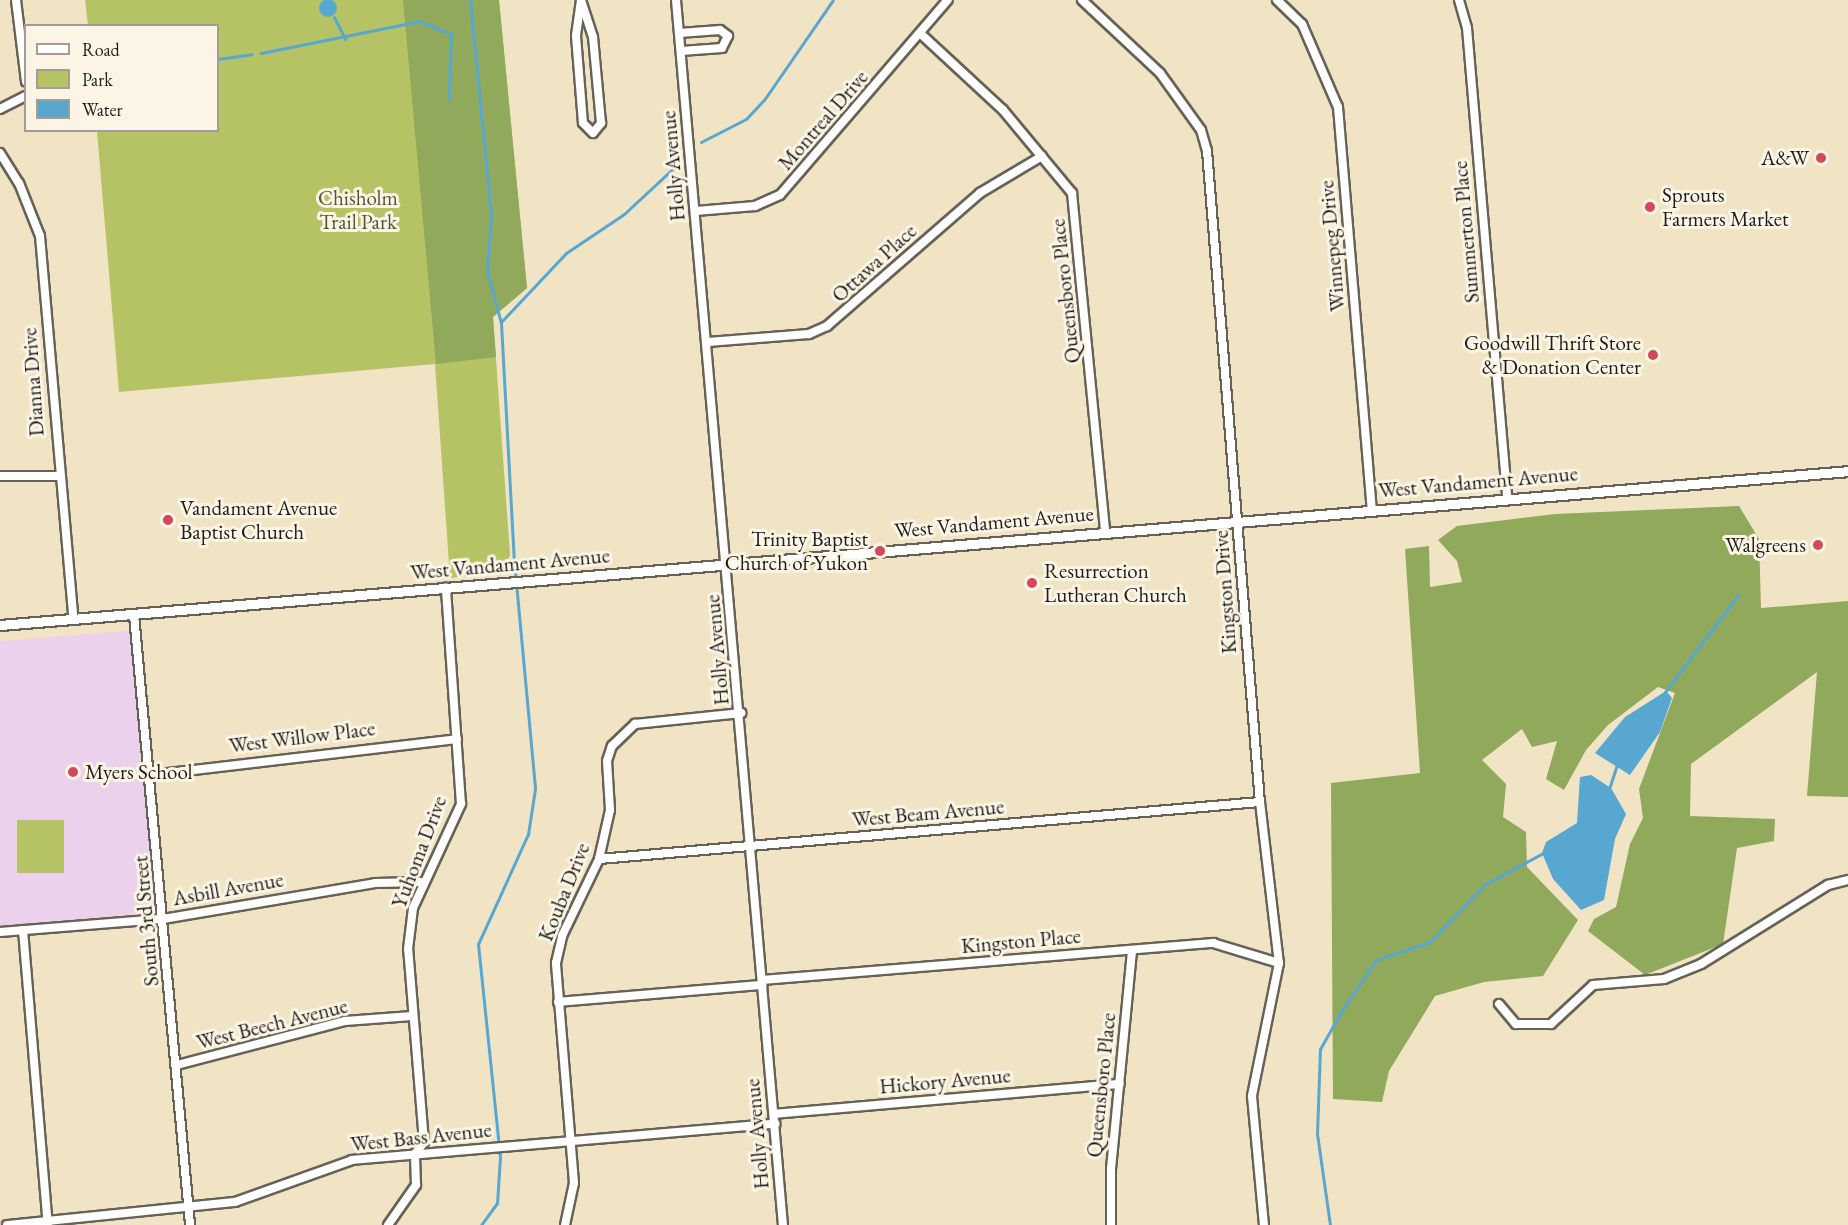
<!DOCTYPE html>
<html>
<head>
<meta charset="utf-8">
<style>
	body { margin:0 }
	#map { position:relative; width:1848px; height:1225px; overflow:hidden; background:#f0e4c5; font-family:"EB Garamond",serif }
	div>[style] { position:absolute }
	.built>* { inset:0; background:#ebd1eb }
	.green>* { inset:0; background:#b6c365; transform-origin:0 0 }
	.forest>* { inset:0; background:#90a95a }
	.water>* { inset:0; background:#57a7d1 }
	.round { border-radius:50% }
	.stream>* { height:3px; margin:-1.5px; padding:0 1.5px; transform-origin:1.5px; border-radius:1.5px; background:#57a7d1 }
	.roads { filter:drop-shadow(2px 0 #666257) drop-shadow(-2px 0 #666257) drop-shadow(0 2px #666257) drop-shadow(0 -2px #666257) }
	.minor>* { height:8px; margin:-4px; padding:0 4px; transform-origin:4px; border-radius:4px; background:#fff }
	.tertiary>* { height:9px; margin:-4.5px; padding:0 4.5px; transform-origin:4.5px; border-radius:4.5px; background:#fff }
	.dots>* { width:16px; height:16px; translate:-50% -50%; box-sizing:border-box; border:3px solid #fcf5e5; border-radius:50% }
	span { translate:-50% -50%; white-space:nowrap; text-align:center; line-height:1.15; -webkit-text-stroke:6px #fcf5e5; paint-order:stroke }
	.street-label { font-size:21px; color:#1c1c1c }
	.poi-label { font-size:21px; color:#1c1c1c }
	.right { translate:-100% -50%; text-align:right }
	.left { translate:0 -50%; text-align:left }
	.park-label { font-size:21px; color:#525636 }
	.legend { position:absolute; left:24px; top:24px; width:195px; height:108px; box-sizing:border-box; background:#fcf5e5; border:2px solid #a29e95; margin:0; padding:8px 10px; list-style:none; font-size:18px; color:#1c1c1c }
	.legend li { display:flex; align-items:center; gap:12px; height:30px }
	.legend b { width:30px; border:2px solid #a29e95 }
</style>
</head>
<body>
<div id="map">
	<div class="built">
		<i style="clip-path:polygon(127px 631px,133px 638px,156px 907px,149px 913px,0 926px,0 641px)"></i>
	</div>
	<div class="green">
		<i style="clip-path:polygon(85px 0,499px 0,527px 288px,493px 317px,510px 555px,503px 572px,450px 578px,435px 364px,119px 392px,97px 131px,218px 130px,218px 26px,88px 25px)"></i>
		<i style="left:17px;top:820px;width:47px;height:53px"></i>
	</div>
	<div class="forest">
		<i style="clip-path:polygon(403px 0,499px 0,527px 288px,493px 317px,496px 357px,436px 364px)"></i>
		<i style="clip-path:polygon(1739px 506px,1759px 539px,1761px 608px,1848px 601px,1848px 797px,1807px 796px,1817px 672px,1691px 764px,1690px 816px,1775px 819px,1774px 841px,1737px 848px,1723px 944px,1645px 975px,1588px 931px,1594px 919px,1616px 907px,1630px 844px,1643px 818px,1639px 789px,1675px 693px,1658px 687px,1608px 725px,1586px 750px,1564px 790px,1546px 779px,1557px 741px,1532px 747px,1522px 729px,1482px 760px,1506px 784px,1503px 817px,1526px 832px,1527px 867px,1578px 920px,1543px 976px,1484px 982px,1435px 996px,1389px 1071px,1382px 1102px,1333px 1099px,1331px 783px,1420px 773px,1405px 549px,1429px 546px,1430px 587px,1462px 582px,1457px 561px,1438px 540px,1457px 526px,1555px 514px)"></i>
	</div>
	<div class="water">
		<i class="round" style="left:319px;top:-1px;width:18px;height:18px"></i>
		<i style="clip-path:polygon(1666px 691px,1672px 698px,1660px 732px,1630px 775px,1595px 753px,1625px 717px)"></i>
		<i style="clip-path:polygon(1591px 775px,1611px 788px,1626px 814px,1615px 839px,1604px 900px,1581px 910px,1553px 879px,1542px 853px,1546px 842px,1577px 823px,1580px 777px)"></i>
	</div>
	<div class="stream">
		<i style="left:470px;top:0;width:217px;rotate:84.4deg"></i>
		<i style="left:491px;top:216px;width:55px;rotate:94.2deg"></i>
		<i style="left:487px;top:271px;width:54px;rotate:74.9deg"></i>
		<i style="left:501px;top:323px;width:238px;rotate:86.9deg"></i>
		<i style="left:514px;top:561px;width:229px;rotate:84.7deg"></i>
		<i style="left:535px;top:789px;width:46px;rotate:98.8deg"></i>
		<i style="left:528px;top:834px;width:121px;rotate:114.4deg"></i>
		<i style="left:478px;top:944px;width:214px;rotate:84.1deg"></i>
		<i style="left:500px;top:1157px;width:46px;rotate:93.7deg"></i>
		<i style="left:497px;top:1203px;width:27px;rotate:126deg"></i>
		<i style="left:334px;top:17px;width:25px;rotate:63deg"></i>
		<i style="left:261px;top:53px;width:161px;rotate:-11.4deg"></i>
		<i style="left:419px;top:21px;width:35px;rotate:22deg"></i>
		<i style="left:451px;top:34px;width:65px;rotate:91.8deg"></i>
		<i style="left:218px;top:59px;width:34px;rotate:-8deg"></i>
		<i style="left:701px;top:142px;width:51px;rotate:-27.1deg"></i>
		<i style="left:746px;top:119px;width:26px;rotate:-47deg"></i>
		<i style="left:764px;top:100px;width:121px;rotate:-55.4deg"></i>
		<i style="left:501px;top:322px;width:95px;rotate:-46.7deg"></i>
		<i style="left:566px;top:253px;width:70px;rotate:-33.9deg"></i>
		<i style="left:624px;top:214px;width:74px;rotate:-42.8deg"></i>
		<i style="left:1665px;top:692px;width:121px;rotate:-53deg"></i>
		<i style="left:1609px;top:789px;width:25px;rotate:-72deg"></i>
		<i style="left:1330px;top:1225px;width:92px;rotate:-98.1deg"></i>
		<i style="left:1317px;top:1134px;width:85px;rotate:-88deg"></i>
		<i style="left:1320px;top:1049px;width:45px;rotate:-60.6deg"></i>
		<i style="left:1342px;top:1010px;width:60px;rotate:-55.8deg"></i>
		<i style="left:1376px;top:960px;width:57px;rotate:-18.4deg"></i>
		<i style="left:1430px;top:942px;width:79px;rotate:-46.5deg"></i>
		<i style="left:1484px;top:885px;width:69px;rotate:-28.4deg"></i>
	</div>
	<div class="roads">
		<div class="minor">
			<i style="left:16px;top:0;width:82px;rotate:83deg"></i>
			<i style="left:581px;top:0;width:36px;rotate:98deg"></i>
			<i style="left:576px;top:36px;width:87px;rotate:85.4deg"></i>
			<i style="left:583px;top:123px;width:14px;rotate:45deg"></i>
			<i style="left:593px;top:133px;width:13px;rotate:-51deg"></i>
			<i style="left:601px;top:123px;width:86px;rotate:-95.3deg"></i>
			<i style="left:593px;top:37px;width:39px;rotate:-108deg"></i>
			<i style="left:676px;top:0;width:1230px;rotate:85.01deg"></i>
			<i style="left:1082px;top:0;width:107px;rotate:43.1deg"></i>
			<i style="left:1160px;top:73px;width:70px;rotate:54.3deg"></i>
			<i style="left:1201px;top:130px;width:22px;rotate:74deg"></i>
			<i style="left:1207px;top:151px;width:653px;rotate:85.35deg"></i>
			<i style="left:1260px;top:802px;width:162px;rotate:83.3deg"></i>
			<i style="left:1279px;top:963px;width:136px;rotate:101.5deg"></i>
			<i style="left:1252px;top:1096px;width:130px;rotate:84.7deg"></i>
			<i style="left:1277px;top:0;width:35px;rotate:44deg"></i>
			<i style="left:1302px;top:24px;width:90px;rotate:66.6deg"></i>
			<i style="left:1338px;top:107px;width:402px;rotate:85.2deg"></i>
			<i style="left:1459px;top:0;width:29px;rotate:74deg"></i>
			<i style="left:1467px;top:28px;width:471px;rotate:85.1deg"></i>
			<i style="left:679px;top:33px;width:41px;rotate:-4.2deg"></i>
			<i style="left:720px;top:30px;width:10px;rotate:37deg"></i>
			<i style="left:728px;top:36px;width:13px;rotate:117deg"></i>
			<i style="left:722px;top:48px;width:41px;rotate:175.8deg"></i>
			<i style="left:922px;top:35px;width:110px;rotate:42.8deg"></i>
			<i style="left:1003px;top:110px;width:108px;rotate:50.3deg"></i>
			<i style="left:1072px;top:193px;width:340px;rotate:84.4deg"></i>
			<i style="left:0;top:109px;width:29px;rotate:-27deg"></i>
			<i style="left:0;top:153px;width:36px;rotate:58deg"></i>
			<i style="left:19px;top:183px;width:57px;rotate:68.4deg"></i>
			<i style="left:40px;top:236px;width:382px;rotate:85deg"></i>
			<i style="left:696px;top:211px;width:59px;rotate:-4.8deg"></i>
			<i style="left:755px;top:206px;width:27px;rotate:-24deg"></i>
			<i style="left:780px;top:195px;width:257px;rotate:-49.3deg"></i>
			<i style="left:708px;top:342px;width:101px;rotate:-4.5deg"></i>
			<i style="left:809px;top:334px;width:20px;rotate:-24deg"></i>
			<i style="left:827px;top:326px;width:203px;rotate:-41deg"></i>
			<i style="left:980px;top:193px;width:72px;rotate:-30.8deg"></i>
			<i style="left:0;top:476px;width:58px"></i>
			<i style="left:134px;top:615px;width:613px;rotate:84.75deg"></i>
			<i style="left:151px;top:775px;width:308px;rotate:-6.7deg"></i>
			<i style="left:599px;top:859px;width:663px;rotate:-4.93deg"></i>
			<i style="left:23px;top:930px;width:296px;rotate:85.2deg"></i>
			<i style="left:0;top:932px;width:164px;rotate:-4.6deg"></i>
			<i style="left:163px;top:919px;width:215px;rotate:-9.6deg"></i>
			<i style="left:375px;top:883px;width:49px;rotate:-1.2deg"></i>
			<i style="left:762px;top:980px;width:453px;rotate:-4.7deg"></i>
			<i style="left:1213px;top:943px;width:69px;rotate:16.9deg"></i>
			<i style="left:558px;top:1002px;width:205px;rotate:-4.8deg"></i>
			<i style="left:1499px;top:1004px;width:26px;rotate:50deg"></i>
			<i style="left:1516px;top:1024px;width:35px"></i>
			<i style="left:1551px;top:1024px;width:57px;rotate:-42.9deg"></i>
			<i style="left:1593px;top:985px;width:71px;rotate:-4.8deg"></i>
			<i style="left:1664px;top:979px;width:40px;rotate:-22deg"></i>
			<i style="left:1701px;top:964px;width:150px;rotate:-31.9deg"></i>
			<i style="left:1828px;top:885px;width:21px;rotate:-14deg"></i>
			<i style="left:177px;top:1065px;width:174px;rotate:-14.7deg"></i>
			<i style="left:345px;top:1021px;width:67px;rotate:-4.3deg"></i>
			<i style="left:774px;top:1114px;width:347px;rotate:-5deg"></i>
			<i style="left:7px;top:1225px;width:229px;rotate:-5.8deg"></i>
			<i style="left:235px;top:1202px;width:124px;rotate:-19.7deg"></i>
			<i style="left:352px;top:1160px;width:425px;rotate:-4.9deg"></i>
			<i style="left:388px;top:1225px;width:49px;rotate:-55deg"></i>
			<i style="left:416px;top:1185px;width:31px;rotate:-92deg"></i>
			<i style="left:415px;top:1154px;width:15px;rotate:-53deg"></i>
			<i style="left:424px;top:1142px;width:194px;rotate:-94.7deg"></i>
			<i style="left:408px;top:949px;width:41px;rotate:-83deg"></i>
			<i style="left:413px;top:908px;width:115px;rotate:-65.2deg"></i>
			<i style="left:461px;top:804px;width:217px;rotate:-94deg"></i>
			<i style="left:565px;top:1225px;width:43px;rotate:-77.9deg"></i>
			<i style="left:574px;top:1183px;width:221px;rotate:-94.7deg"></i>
			<i style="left:556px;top:963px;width:28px;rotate:-77deg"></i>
			<i style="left:562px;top:936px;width:85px;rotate:-64.3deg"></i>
			<i style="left:599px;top:859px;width:50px;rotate:-77.3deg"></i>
			<i style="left:610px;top:810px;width:49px;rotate:-93.5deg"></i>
			<i style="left:607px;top:761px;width:16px;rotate:-72deg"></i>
			<i style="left:612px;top:746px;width:32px;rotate:-44deg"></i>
			<i style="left:635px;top:724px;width:107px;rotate:-5.9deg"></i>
			<i style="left:1111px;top:1225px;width:56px;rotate:-90deg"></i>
			<i style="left:1111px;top:1169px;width:220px;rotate:-84.5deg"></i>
		</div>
		<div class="tertiary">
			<i style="left:0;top:625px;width:1854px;rotate:-4.76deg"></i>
		</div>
	</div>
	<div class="dots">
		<i style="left:1821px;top:158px;background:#d1495b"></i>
		<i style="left:1650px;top:207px;background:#d1495b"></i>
		<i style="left:1653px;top:355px;background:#d1495b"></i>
		<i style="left:168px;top:520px;background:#d1495b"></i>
		<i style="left:1818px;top:545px;background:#d1495b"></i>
		<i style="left:880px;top:551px;background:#d1495b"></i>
		<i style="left:1032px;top:583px;background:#d1495b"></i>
		<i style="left:73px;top:772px;background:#d1495b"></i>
	</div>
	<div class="street-label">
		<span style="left:823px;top:120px;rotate:-49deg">Montreal Drive</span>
		<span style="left:673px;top:166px;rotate:-95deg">Holly Avenue</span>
		<span style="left:1466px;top:232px;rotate:-95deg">Summerton Place</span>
		<span style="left:1332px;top:246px;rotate:-95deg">Winnepeg Drive</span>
		<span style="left:874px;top:263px;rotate:-42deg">Ottawa Place</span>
		<span style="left:1065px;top:291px;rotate:-96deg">Queensboro Place</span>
		<span style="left:33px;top:382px;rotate:-94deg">Dianna Drive</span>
		<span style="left:1478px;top:482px;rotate:-5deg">West Vandament Avenue</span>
		<span style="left:994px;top:522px;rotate:-5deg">West Vandament Avenue</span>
		<span style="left:510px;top:564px;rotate:-5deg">West Vandament Avenue</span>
		<span style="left:1225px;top:592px;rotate:-94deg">Kingston Drive</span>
		<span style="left:717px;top:650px;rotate:-95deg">Holly Avenue</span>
		<span style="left:302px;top:737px;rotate:-7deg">West Willow Place</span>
		<span style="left:928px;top:813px;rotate:-5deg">West Beam Avenue</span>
		<span style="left:419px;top:852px;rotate:-69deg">Yuhoma Drive</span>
		<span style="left:228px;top:889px;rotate:-10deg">Asbill Avenue</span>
		<span style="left:564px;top:892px;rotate:-68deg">Kouba Drive</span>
		<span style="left:146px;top:921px;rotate:-95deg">South 3rd Street</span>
		<span style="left:1021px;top:941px;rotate:-5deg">Kingston Place</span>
		<span style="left:272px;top:1024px;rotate:-14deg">West Beech Avenue</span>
		<span style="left:945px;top:1081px;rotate:-5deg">Hickory Avenue</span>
		<span style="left:1101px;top:1085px;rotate:-84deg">Queensboro Place</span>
		<span style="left:757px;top:1134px;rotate:-95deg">Holly Avenue</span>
		<span style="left:421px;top:1137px;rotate:-6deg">West Bass Avenue</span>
	</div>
	<div class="poi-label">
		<span class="right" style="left:1809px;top:158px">A&amp;W</span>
		<span class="left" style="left:1662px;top:207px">Sprouts<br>Farmers Market</span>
		<span class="right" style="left:1641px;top:355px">Goodwill Thrift Store<br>&amp; Donation Center</span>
		<span class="left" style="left:180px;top:520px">Vandament Avenue<br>Baptist Church</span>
		<span class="right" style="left:868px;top:551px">Trinity Baptist<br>Church of Yukon</span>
		<span class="right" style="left:1806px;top:545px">Walgreens</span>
		<span class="left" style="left:1044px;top:583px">Resurrection<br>Lutheran Church</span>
		<span class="left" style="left:85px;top:772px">Myers School</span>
	</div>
	<div class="park-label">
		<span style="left:358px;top:210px">Chisholm<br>Trail Park</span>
	</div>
	<ul class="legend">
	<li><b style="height:8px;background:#fff"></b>Road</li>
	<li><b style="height:16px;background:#b6c365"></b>Park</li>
	<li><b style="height:16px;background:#57a7d1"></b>Water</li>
	</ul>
</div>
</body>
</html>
